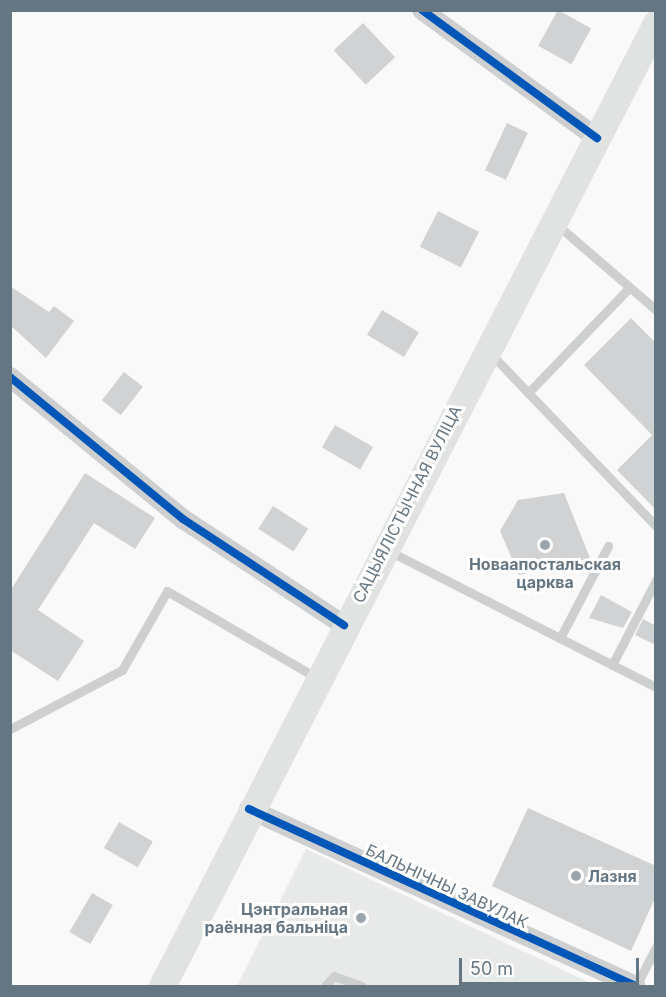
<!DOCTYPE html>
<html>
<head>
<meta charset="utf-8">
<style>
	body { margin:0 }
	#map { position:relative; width:666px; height:997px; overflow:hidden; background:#f9f9f9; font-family:Inter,sans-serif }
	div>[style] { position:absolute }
	.built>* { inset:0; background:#e8e9e9 }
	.building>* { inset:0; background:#d0d2d3; transform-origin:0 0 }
	.service>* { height:9px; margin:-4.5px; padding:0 4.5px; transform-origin:4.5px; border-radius:4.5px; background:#cecfd0 }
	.minor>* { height:20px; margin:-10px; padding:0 10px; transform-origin:10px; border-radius:10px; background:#cecfd0 }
	.secondary>* { height:27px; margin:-13.5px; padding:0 13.5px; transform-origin:13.5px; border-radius:13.5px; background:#e1e2e2 }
	.cycleway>* { height:8px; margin:-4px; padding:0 4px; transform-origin:4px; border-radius:4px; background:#0057b8 }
	.dots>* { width:16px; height:16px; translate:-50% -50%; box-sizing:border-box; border:3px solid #fff; border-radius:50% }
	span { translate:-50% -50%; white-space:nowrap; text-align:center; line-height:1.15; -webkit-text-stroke:6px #fff; paint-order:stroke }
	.street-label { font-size:16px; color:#657683 }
	.poi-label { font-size:16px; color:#657683; font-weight:700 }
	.left { translate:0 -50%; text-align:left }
	.right { translate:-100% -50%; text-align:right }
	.frame { position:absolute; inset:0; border:12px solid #657683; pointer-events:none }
	.scale { position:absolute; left:459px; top:958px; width:180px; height:27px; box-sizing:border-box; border:3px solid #657683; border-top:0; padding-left:8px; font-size:18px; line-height:21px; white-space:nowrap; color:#657683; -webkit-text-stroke:4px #fff; paint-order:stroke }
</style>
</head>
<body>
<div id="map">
	<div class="built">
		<i style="clip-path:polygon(306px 849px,597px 986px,237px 986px)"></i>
	</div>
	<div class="building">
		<i style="left:558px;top:10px;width:38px;height:41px;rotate:29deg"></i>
		<i style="left:363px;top:23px;width:47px;height:40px;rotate:47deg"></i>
		<i style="left:507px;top:123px;width:23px;height:52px;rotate:25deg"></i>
		<i style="left:438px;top:211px;width:46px;height:40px;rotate:27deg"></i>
		<i style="clip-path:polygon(10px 286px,49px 312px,54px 306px,74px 321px,46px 358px,10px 325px)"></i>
		<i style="left:382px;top:310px;width:43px;height:29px;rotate:31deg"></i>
		<i style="clip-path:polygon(631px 318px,656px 343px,656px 510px,617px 470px,652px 435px,584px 365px)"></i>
		<i style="left:124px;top:372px;width:24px;height:36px;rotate:38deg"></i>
		<i style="left:335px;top:425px;width:44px;height:26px;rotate:30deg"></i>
		<i style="clip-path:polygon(85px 473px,155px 518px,135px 549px,94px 523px,38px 610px,84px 641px,58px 681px,10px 650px,10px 591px)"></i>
		<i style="clip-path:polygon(564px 493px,590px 558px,519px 575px,500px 531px,518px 500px)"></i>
		<i style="left:273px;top:506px;width:42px;height:27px;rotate:33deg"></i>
		<i style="clip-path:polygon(601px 595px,632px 612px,623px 628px,589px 618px)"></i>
		<i style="clip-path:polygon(643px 619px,656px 626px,656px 645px,635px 635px)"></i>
		<i style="clip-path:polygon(528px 808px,656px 866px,656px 896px,631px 951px,492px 886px)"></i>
		<i style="left:119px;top:822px;width:39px;height:30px;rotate:30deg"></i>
		<i style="left:92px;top:893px;width:24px;height:45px;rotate:30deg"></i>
	</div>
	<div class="service">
		<i style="left:555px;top:223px;width:133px;rotate:40.7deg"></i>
		<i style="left:490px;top:353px;width:240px;rotate:46.2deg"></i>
		<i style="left:528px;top:393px;width:144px;rotate:-46.1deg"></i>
		<i style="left:389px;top:551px;width:300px;rotate:27deg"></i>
		<i style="left:560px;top:638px;width:104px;rotate:-62.4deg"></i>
		<i style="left:612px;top:665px;width:96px;rotate:-62.6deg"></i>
		<i style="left:10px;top:729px;width:127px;rotate:-27.8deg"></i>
		<i style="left:122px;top:670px;width:91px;rotate:-60.3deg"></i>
		<i style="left:167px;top:591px;width:173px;rotate:30.1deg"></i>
		<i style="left:325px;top:986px;width:13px;rotate:-48deg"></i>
		<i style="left:334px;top:976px;width:30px;rotate:20deg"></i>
		<i style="left:636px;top:986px;width:44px;rotate:-62.9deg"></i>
	</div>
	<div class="minor">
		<i style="left:422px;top:10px;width:217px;rotate:36.2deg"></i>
		<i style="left:10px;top:377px;width:224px;rotate:39.4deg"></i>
		<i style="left:183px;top:519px;width:193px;rotate:33.4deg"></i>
		<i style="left:249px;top:809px;width:425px;rotate:24.6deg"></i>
	</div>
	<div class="secondary">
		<i style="left:162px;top:986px;width:1082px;rotate:-62.84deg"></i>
	</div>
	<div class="cycleway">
		<i style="left:422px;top:10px;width:217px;rotate:36.2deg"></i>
		<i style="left:10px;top:377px;width:224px;rotate:39.4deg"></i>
		<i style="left:183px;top:519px;width:193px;rotate:33.4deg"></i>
		<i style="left:249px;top:809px;width:425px;rotate:24.6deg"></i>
	</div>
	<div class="dots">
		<i style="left:545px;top:545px;background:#99a4ac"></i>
		<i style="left:576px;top:876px;background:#99a4ac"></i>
		<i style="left:361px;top:918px;background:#99a4ac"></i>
	</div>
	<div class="street-label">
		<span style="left:407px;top:504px;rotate:-63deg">САЦЫЯЛІСТЫЧНАЯ ВУЛІЦА</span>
		<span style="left:447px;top:886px;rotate:25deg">БАЛЬНІЧНЫ ЗАВУЛАК</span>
	</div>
	<div class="poi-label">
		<span style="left:545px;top:573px">Новаапостальская<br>царква</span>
		<span class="left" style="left:588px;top:876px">Лазня</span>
		<span class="right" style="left:348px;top:918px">Цэнтральная<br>раённая бальніца</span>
	</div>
	<div class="frame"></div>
	<div class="scale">50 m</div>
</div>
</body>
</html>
